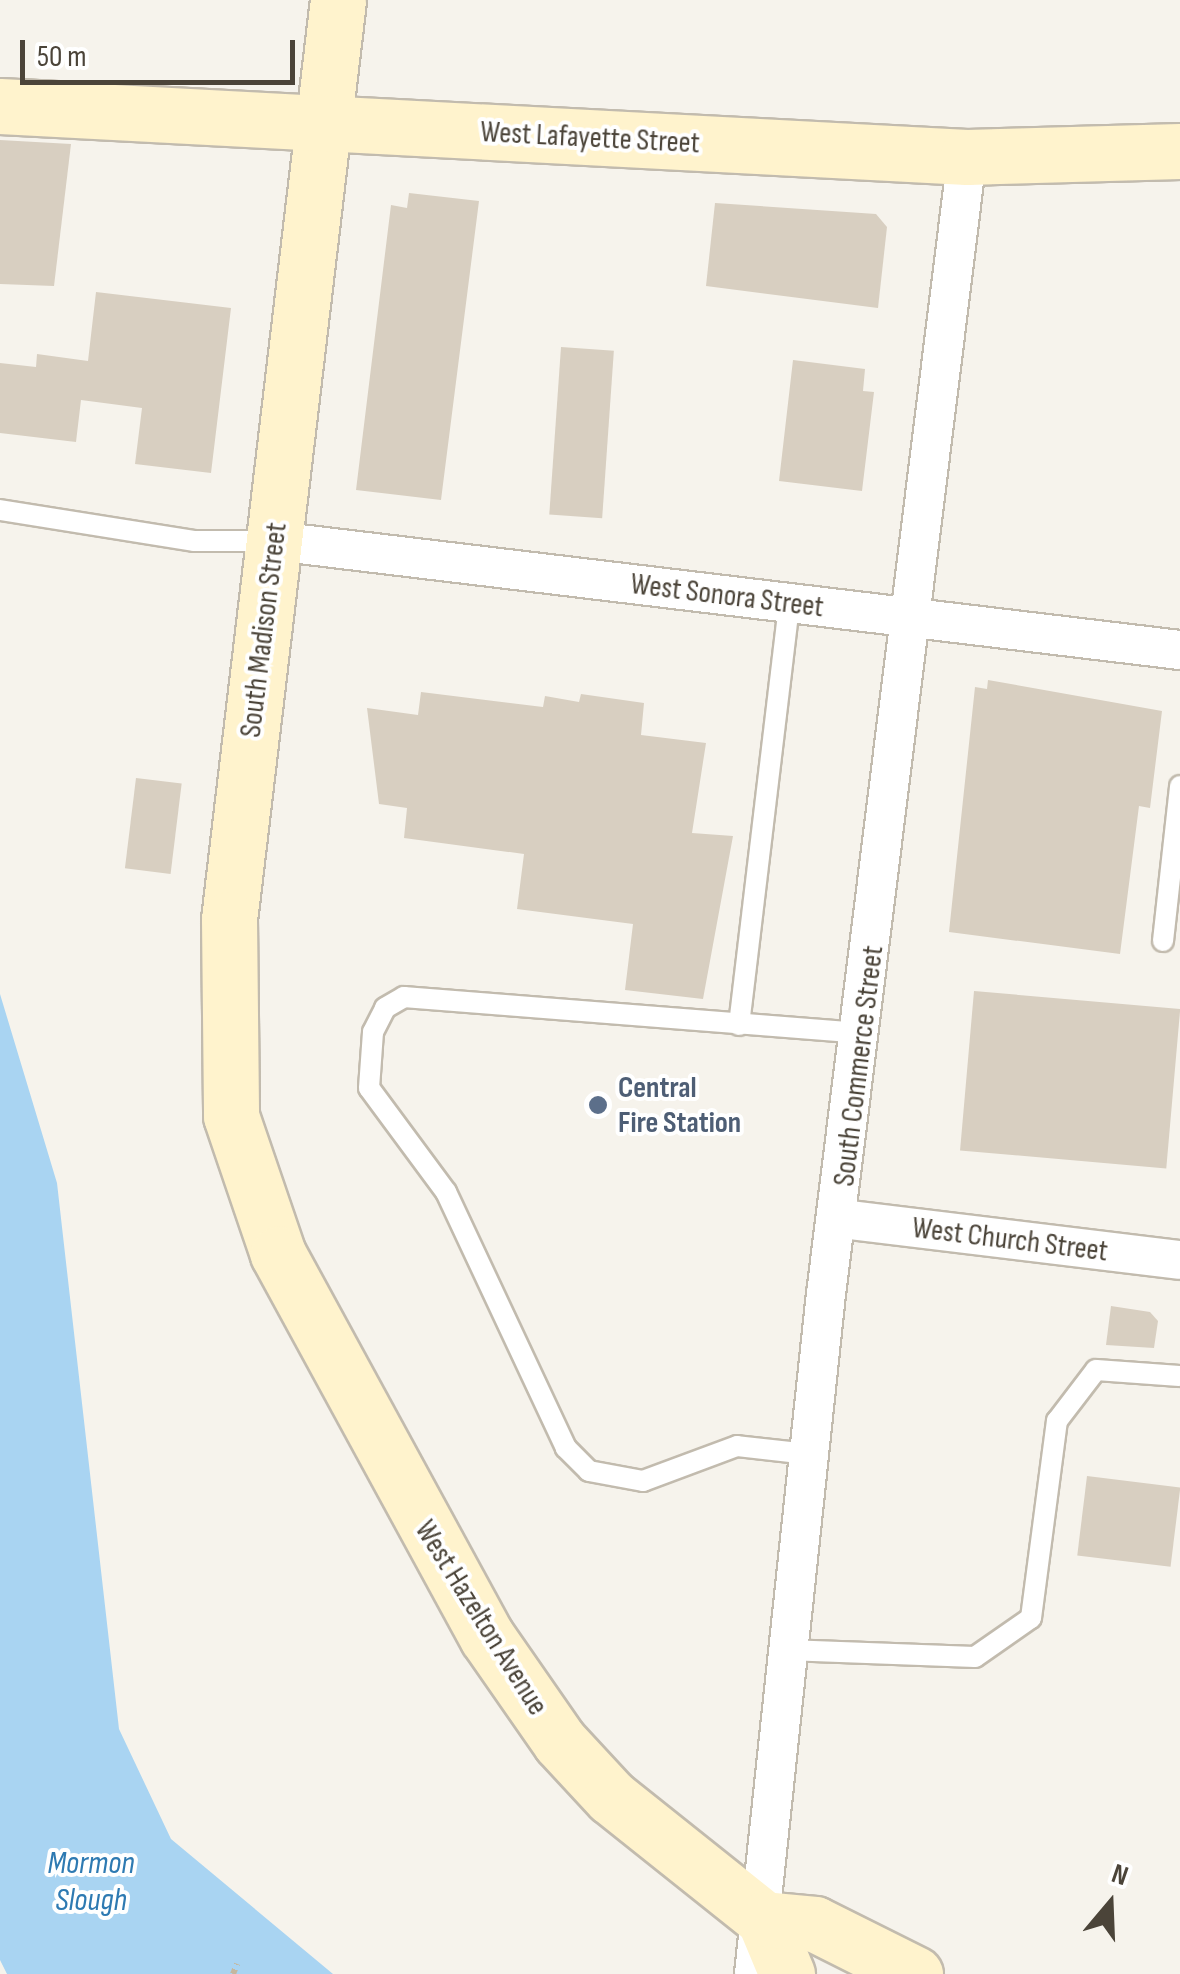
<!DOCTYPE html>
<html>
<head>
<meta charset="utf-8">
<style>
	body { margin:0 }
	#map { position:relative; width:1180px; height:1974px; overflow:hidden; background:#f6f3ec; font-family:"Sofia Sans Condensed",sans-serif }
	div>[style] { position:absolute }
	.water>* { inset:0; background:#a9d4f2 }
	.building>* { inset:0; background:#d8cfc1; transform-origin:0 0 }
	.path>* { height:6px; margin-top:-3px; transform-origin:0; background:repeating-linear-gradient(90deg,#c4b79f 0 5px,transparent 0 10px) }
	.roads { filter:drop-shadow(2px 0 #c2bbae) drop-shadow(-2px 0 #c2bbae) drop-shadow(0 2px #c2bbae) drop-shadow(0 -2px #c2bbae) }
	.lane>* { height:20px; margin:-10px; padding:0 10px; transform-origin:10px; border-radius:10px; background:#fff }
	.street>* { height:38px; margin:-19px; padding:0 19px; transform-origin:19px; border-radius:19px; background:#fff }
	.secondary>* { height:55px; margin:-27.5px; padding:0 27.5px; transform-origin:27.5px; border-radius:27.5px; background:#fff3cd }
	.dots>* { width:28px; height:28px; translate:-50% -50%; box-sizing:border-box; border:5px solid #fff; border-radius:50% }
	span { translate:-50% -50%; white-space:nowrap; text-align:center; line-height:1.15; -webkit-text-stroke:8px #fff; paint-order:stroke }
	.street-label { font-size:30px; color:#4b4439 }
	.service-label { font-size:30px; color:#4e5e75; font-weight:700 }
	.left { translate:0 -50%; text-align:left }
	.water-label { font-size:32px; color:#2e7ab2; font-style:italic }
	.north { position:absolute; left:1060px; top:1854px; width:100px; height:100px; -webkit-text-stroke:8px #fff; paint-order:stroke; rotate:19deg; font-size:28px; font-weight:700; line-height:40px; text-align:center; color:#4b4439 }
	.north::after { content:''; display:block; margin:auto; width:35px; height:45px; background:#4b4439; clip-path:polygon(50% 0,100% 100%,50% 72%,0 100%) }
	.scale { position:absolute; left:20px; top:40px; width:275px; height:45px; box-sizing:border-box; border:5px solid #4b4439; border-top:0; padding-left:12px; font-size:30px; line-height:35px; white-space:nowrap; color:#4b4439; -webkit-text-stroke:8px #fff; paint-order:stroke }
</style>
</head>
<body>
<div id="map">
	<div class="water">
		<i style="clip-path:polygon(0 994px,57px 1183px,119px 1729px,171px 1839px,333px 1974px,7px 1974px,0 1960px)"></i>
	</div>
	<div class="building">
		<i style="clip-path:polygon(0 140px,71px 144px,54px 286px,0 284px)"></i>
		<i style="clip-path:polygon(409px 193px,479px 201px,441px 500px,356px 490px,391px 205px,407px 208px)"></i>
		<i style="clip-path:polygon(715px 203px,876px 214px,887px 227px,878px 308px,706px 286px)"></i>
		<i style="clip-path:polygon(96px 292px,231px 308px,211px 473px,135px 464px,142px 408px,81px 400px,76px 442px,0 433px,0 363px,36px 367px,37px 354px,88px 361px)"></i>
		<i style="left:561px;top:347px;width:53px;height:168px;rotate:4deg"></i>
		<i style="clip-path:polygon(793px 360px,865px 369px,863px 391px,874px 392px,862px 491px,779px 481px)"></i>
		<i style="clip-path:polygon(988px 680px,1162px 711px,1150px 808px,1139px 806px,1120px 954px,949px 932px,975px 687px,987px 689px)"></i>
		<i style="clip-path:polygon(421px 692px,543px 707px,545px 696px,579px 702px,581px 694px,644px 703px,641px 735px,706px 743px,692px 833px,733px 836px,703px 999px,625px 990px,633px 924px,517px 909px,524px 854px,404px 838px,407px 808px,379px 804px,367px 708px,418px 715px)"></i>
		<i style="left:136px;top:778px;width:46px;height:91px;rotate:7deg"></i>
		<i style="left:974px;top:991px;width:207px;height:160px;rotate:5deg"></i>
		<i style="clip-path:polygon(1111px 1306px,1150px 1312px,1158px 1321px,1154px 1348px,1106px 1345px)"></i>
		<i style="left:1087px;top:1476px;width:94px;height:80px;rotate:7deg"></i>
	</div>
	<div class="path">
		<i style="left:233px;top:1974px;width:11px;rotate:-68deg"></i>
	</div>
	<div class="roads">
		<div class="lane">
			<i style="left:0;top:510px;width:196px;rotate:9.1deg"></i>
			<i style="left:194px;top:541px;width:79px"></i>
			<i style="left:1163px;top:941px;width:156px;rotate:-83.7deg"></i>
			<i style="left:739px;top:1025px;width:425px;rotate:-83.2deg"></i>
			<i style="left:808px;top:1454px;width:71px;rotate:-173.6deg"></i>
			<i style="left:737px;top:1446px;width:100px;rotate:159.6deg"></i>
			<i style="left:643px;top:1481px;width:55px;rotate:-169.5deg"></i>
			<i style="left:589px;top:1471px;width:33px;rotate:-135deg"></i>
			<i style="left:566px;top:1448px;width:283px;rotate:-115.1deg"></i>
			<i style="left:446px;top:1192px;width:129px;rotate:-126.5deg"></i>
			<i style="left:369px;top:1088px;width:56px;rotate:-85.9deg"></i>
			<i style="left:373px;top:1032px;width:27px;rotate:-63deg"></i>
			<i style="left:385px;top:1008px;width:22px;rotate:-30deg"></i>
			<i style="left:404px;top:997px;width:460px;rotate:4.5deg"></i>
			<i style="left:786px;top:1650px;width:189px;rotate:2.1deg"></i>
			<i style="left:975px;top:1657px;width:68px;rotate:-34.9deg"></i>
			<i style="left:1031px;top:1618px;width:199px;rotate:-82.5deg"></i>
			<i style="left:1057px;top:1421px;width:64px;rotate:-52.6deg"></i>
			<i style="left:1096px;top:1370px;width:84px;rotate:4.1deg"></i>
		</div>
		<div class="street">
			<i style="left:275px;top:541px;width:912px;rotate:6.87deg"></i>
			<i style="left:841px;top:1219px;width:341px;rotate:6.9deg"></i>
			<i style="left:754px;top:1974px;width:684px;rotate:-83.96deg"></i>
			<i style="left:826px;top:1294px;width:1146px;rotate:-82.93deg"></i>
		</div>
		<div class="secondary">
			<i style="left:338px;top:0;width:925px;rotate:96.76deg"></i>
			<i style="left:229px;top:919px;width:197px;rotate:89.4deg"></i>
			<i style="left:231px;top:1116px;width:146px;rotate:71.2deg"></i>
			<i style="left:278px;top:1254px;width:436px;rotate:61.4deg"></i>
			<i style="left:487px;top:1637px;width:128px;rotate:55.2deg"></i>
			<i style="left:560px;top:1742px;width:75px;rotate:47.2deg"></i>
			<i style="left:611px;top:1797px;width:196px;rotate:38.6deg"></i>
			<i style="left:764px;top:1919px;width:60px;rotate:67.3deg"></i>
			<i style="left:0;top:106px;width:968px;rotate:3.02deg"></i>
			<i style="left:967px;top:157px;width:213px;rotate:-1.6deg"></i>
			<i style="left:764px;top:1919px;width:51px;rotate:5.6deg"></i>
			<i style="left:815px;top:1924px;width:112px;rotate:26.6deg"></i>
		</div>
	</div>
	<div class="dots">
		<i style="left:598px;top:1105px;background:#5c6f8a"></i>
	</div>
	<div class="street-label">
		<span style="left:590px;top:138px;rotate:3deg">West Lafayette Street</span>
		<span style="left:727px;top:596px;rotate:7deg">West Sonora Street</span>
		<span style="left:264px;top:630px;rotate:-83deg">South Madison Street</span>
		<span style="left:859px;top:1066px;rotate:-83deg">South Commerce Street</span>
		<span style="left:1010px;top:1240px;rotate:7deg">West Church Street</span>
		<span style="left:481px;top:1618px;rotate:58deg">West Hazelton Avenue</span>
	</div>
	<div class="service-label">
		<span class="left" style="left:618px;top:1105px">Central<br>Fire Station</span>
	</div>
	<div class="water-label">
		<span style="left:91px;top:1883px">Mormon<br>Slough</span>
	</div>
	<div class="north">N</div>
	<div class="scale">50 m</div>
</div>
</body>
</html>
